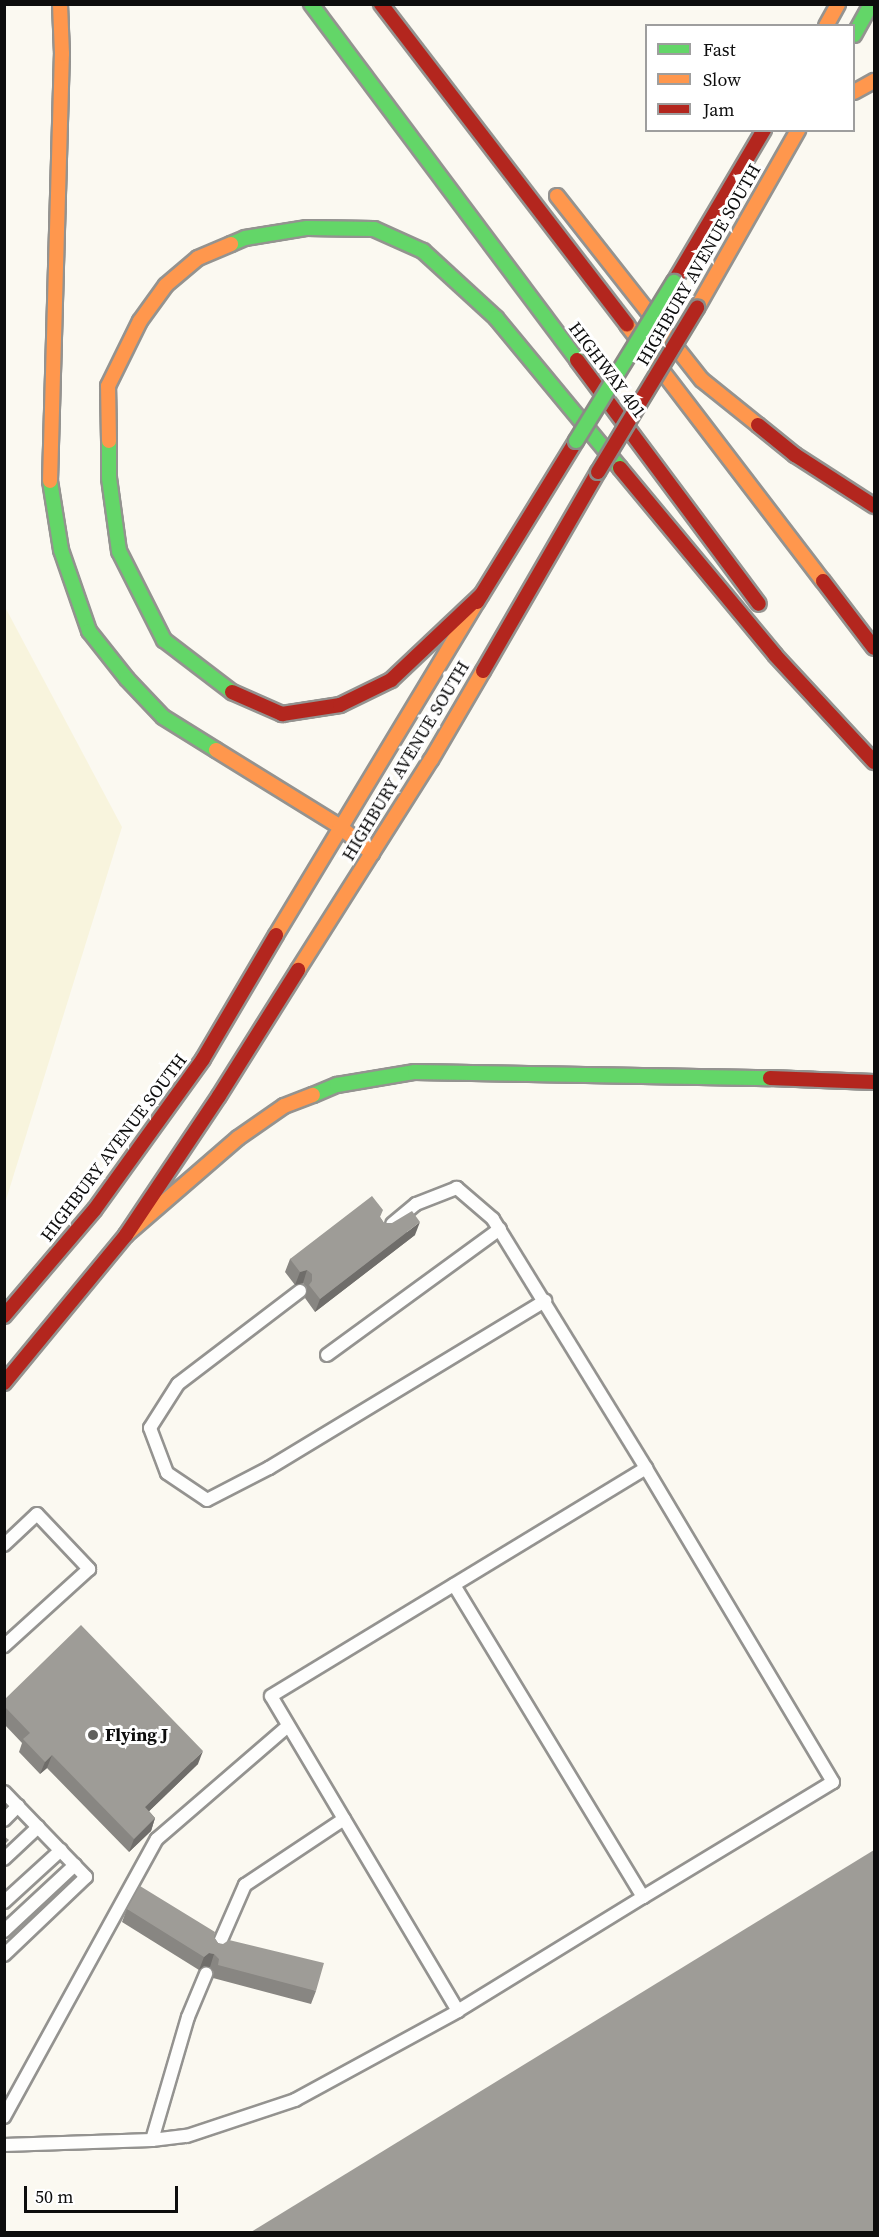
<!DOCTYPE html>
<html>
<head>
<meta charset="utf-8">
<style>
	body { margin:0 }
	#map { position:relative; width:879px; height:2237px; overflow:hidden; background:#fbf9f1; font-family:"Source Serif 4",serif }
	div>[style] { position:absolute }
	.farmland>* { inset:0; background:#f8f4dd }
	.roads { filter:drop-shadow(2px 0 #949390) drop-shadow(-2px 0 #949390) drop-shadow(0 2px #949390) drop-shadow(0 -2px #949390) }
	.lane>* { height:12px; margin:-6px; padding:0 6px; transform-origin:6px; border-radius:6px; background:#fefefd }
	.fast>* { height:14px; margin:-7px; padding:0 7px; transform-origin:7px; border-radius:7px; background:#63d668 }
	.slow>* { height:14px; margin:-7px; padding:0 7px; transform-origin:7px; border-radius:7px; background:#ff974d }
	.jam>* { height:14px; margin:-7px; padding:0 7px; transform-origin:7px; border-radius:7px; background:#b3261e }
	.bridges { filter:drop-shadow(2px 0 #8b8a86) drop-shadow(-2px 0 #8b8a86) drop-shadow(0 2px #8b8a86) drop-shadow(0 -2px #8b8a86) }
	.fast-bridge>* { height:14px; margin:-7px; padding:0 7px; transform-origin:7px; border-radius:7px; background:#63d668 }
	.jam-bridge>* { height:14px; margin:-7px; padding:0 7px; transform-origin:7px; border-radius:7px; background:#b3261e }
	.wall>* { inset:0; background:#888682 }
	.shaded-wall>* { inset:0; background:#6f6d6a }
	.building>* { inset:0; background:#9e9c97 }
	.dots>* { width:16px; height:16px; translate:-50% -50%; box-sizing:border-box; border:3px solid #fff; border-radius:50% }
	span { translate:-50% -50%; white-space:nowrap; text-align:center; line-height:1.15; -webkit-text-stroke:6px #fff; paint-order:stroke }
	.street-label { font-size:18px; color:#0d0d0d }
	.poi-label { font-size:18px; color:#0d0d0d; font-weight:700 }
	.left { translate:0 -50%; text-align:left }
	.frame { position:absolute; inset:0; border:6px solid #0d0d0d; pointer-events:none }
	.legend { position:absolute; left:645px; top:24px; width:210px; height:108px; box-sizing:border-box; background:#fff; border:2px solid #9e9e9e; margin:0; padding:8px 10px; list-style:none; font-size:18px; color:#0d0d0d }
	.legend li { display:flex; align-items:center; gap:12px; height:30px }
	.legend b { width:30px; border:2px solid #9e9e9e }
	.scale { position:absolute; left:24px; top:2186px; width:154px; height:27px; box-sizing:border-box; border:3px solid #0d0d0d; border-top:0; padding-left:8px; font-size:18px; line-height:21px; white-space:nowrap; color:#0d0d0d; -webkit-text-stroke:4px #fff; paint-order:stroke }
</style>
</head>
<body>
<div id="map">
	<div class="farmland">
		<i style="clip-path:polygon(5px 607px,122px 827px,5px 1203px,4px 607px)"></i>
	</div>
	<div class="roads">
		<div class="lane">
			<i style="left:300px;top:1291px;width:153px;rotate:142.7deg"></i>
			<i style="left:178px;top:1384px;width:52px;rotate:122.5deg"></i>
			<i style="left:150px;top:1428px;width:48px;rotate:69.3deg"></i>
			<i style="left:167px;top:1473px;width:48px;rotate:34deg"></i>
			<i style="left:207px;top:1500px;width:70px;rotate:-27.3deg"></i>
			<i style="left:269px;top:1468px;width:323px;rotate:-31.2deg"></i>
			<i style="left:327px;top:1355px;width:214px;rotate:-36.1deg"></i>
			<i style="left:4px;top:1545px;width:45px;rotate:-43.2deg"></i>
			<i style="left:37px;top:1514px;width:76px;rotate:46.6deg"></i>
			<i style="left:89px;top:1569px;width:115px;rotate:137.8deg"></i>
			<i style="left:454px;top:1585px;width:365px;rotate:58.8deg"></i>
			<i style="left:643px;top:1897px;width:217px;rotate:148.4deg"></i>
			<i style="left:4px;top:1792px;width:118px;rotate:46deg"></i>
			<i style="left:86px;top:1877px;width:113px;rotate:136.4deg"></i>
			<i style="left:4px;top:1820px;width:20px;rotate:-45deg"></i>
			<i style="left:4px;top:1859px;width:47px;rotate:-43.3deg"></i>
			<i style="left:643px;top:1897px;width:222px;rotate:-31.2deg"></i>
			<i style="left:833px;top:1782px;width:365px;rotate:-120.8deg"></i>
			<i style="left:4px;top:1902px;width:77px;rotate:-42.4deg"></i>
			<i style="left:4px;top:1931px;width:97px;rotate:-42.9deg"></i>
			<i style="left:217px;top:1949px;width:70px;rotate:-66.4deg"></i>
			<i style="left:245px;top:1885px;width:119px;rotate:-33.7deg"></i>
			<i style="left:4px;top:2117px;width:317px;rotate:-61.2deg"></i>
			<i style="left:157px;top:1839px;width:173px;rotate:-40.8deg"></i>
			<i style="left:152px;top:2140px;width:128px;rotate:-73.7deg"></i>
			<i style="left:188px;top:2017px;width:47px;rotate:-67.3deg"></i>
			<i style="left:4px;top:2145px;width:148px;rotate:-1.9deg"></i>
			<i style="left:152px;top:2140px;width:35px;rotate:-7deg"></i>
			<i style="left:187px;top:2136px;width:114px;rotate:-18.4deg"></i>
			<i style="left:295px;top:2100px;width:186px;rotate:-28.6deg"></i>
			<i style="left:458px;top:2011px;width:366px;rotate:-120.7deg"></i>
			<i style="left:271px;top:1696px;width:439px;rotate:-31.3deg"></i>
			<i style="left:646px;top:1468px;width:292px;rotate:-121.6deg"></i>
			<i style="left:493px;top:1219px;width:48px;rotate:-139.3deg"></i>
			<i style="left:457px;top:1188px;width:44px;rotate:158.7deg"></i>
			<i style="left:416px;top:1204px;width:31px;rotate:140deg"></i>
		</div>
		<div class="fast">
			<i style="left:311px;top:4px;width:444px;rotate:53.2deg"></i>
			<i style="left:854px;top:35px;width:35px;rotate:-61deg"></i>
			<i style="left:231px;top:244px;width:15px;rotate:-23deg"></i>
			<i style="left:245px;top:238px;width:63px;rotate:-9.2deg"></i>
			<i style="left:307px;top:228px;width:67px;rotate:0.9deg"></i>
			<i style="left:374px;top:229px;width:54px;rotate:24.2deg"></i>
			<i style="left:423px;top:251px;width:99px;rotate:42.5deg"></i>
			<i style="left:496px;top:318px;width:195px;rotate:50.4deg"></i>
			<i style="left:109px;top:441px;width:37px;rotate:90deg"></i>
			<i style="left:109px;top:478px;width:74px;rotate:82.2deg"></i>
			<i style="left:119px;top:551px;width:100px;rotate:63.2deg"></i>
			<i style="left:164px;top:640px;width:86px;rotate:37.4deg"></i>
			<i style="left:50px;top:481px;width:70px;rotate:80.9deg"></i>
			<i style="left:61px;top:550px;width:86px;rotate:70.9deg"></i>
			<i style="left:89px;top:631px;width:61px;rotate:51.6deg"></i>
			<i style="left:127px;top:679px;width:52px;rotate:46.5deg"></i>
			<i style="left:163px;top:717px;width:62px;rotate:31.9deg"></i>
			<i style="left:313px;top:1095px;width:26px;rotate:-23deg"></i>
			<i style="left:337px;top:1085px;width:79px;rotate:-9.5deg"></i>
			<i style="left:415px;top:1072px;width:355px;rotate:1deg"></i>
		</div>
		<div class="slow">
			<i style="left:826px;top:26px;width:25px;rotate:-61deg"></i>
			<i style="left:854px;top:92px;width:23px;rotate:-29deg"></i>
			<i style="left:557px;top:196px;width:234px;rotate:51.8deg"></i>
			<i style="left:702px;top:380px;width:72px;rotate:38.8deg"></i>
			<i style="left:697px;top:308px;width:205px;rotate:-60.4deg"></i>
			<i style="left:627px;top:325px;width:322px;rotate:52.6deg"></i>
			<i style="left:109px;top:441px;width:55px;rotate:-91deg"></i>
			<i style="left:108px;top:386px;width:72px;rotate:-63.8deg"></i>
			<i style="left:140px;top:321px;width:44px;rotate:-54.2deg"></i>
			<i style="left:166px;top:285px;width:42px;rotate:-40.2deg"></i>
			<i style="left:198px;top:258px;width:36px;rotate:-23deg"></i>
			<i style="left:50px;top:481px;width:427px;rotate:-88.4deg"></i>
			<i style="left:62px;top:54px;width:50px;rotate:-92.3deg"></i>
			<i style="left:216px;top:750px;width:145px;rotate:31.7deg"></i>
			<i style="left:339px;top:826px;width:43px;rotate:39.3deg"></i>
			<i style="left:276px;top:935px;width:389px;rotate:-58.9deg"></i>
			<i style="left:298px;top:970px;width:249px;rotate:-57.7deg"></i>
			<i style="left:431px;top:760px;width:103px;rotate:-59.7deg"></i>
			<i style="left:126px;top:1235px;width:148px;rotate:-40.9deg"></i>
			<i style="left:238px;top:1138px;width:56px;rotate:-34.8deg"></i>
			<i style="left:284px;top:1106px;width:31px;rotate:-21deg"></i>
		</div>
		<div class="jam">
			<i style="left:381px;top:4px;width:404px;rotate:52.5deg"></i>
			<i style="left:674px;top:282px;width:177px;rotate:-59.4deg"></i>
			<i style="left:577px;top:360px;width:304px;rotate:53.3deg"></i>
			<i style="left:758px;top:425px;width:48px;rotate:39deg"></i>
			<i style="left:795px;top:455px;width:94px;rotate:32.8deg"></i>
			<i style="left:620px;top:468px;width:243px;rotate:50.3deg"></i>
			<i style="left:775px;top:655px;width:146px;rotate:47.2deg"></i>
			<i style="left:823px;top:581px;width:84px;rotate:52.7deg"></i>
			<i style="left:477px;top:602px;width:189px;rotate:-58.4deg"></i>
			<i style="left:483px;top:671px;width:230px;rotate:-60deg"></i>
			<i style="left:232px;top:692px;width:55px;rotate:23.7deg"></i>
			<i style="left:282px;top:714px;width:59px;rotate:-8.8deg"></i>
			<i style="left:340px;top:705px;width:57px;rotate:-26.1deg"></i>
			<i style="left:391px;top:680px;width:124px;rotate:-43.4deg"></i>
			<i style="left:770px;top:1078px;width:104px;rotate:2.2deg"></i>
			<i style="left:4px;top:1316px;width:140px;rotate:-49.6deg"></i>
			<i style="left:95px;top:1209px;width:185px;rotate:-54.2deg"></i>
			<i style="left:203px;top:1059px;width:144px;rotate:-59.5deg"></i>
			<i style="left:4px;top:1383px;width:192px;rotate:-50.5deg"></i>
			<i style="left:126px;top:1235px;width:167px;rotate:-56.2deg"></i>
			<i style="left:219px;top:1096px;width:149px;rotate:-57.9deg"></i>
		</div>
	</div>
	<div class="bridges">
		<div class="fast-bridge">
			<i style="left:576px;top:441px;width:187px;rotate:-58.4deg"></i>
		</div>
		<div class="jam-bridge">
			<i style="left:598px;top:472px;width:192px;rotate:-58.9deg"></i>
		</div>
	</div>
	<div class="wall">
		<i style="clip-path:polygon(380px 1217px,384px 1223px,415px 1235px,315px 1312px,305px 1298px,307px 1291px,307px 1287px,303px 1283px,295px 1285px,285px 1272px,290px 1259px)"></i>
		<i style="clip-path:polygon(4px 1700px,198px 1764px,149px 1811px,155px 1818px,151px 1831px,129px 1852px,47px 1768px,40px 1774px,19px 1752px,22px 1743px,4px 1724px)"></i>
		<i style="clip-path:polygon(127px 1909px,214px 1937px,218px 1943px,316px 1991px,311px 2004px,213px 1978px,214px 1972px,210px 1967px,204px 1966px,199px 1970px,122px 1922px)"></i>
	</div>
	<div class="shaded-wall">
		<i style="clip-path:polygon(420px 1222px,415px 1235px,315px 1312px,320px 1299px)"></i>
		<i style="clip-path:polygon(307px 1270px,303px 1283px,295px 1285px,300px 1272px)"></i>
		<i style="clip-path:polygon(203px 1751px,198px 1764px,140px 1820px,145px 1807px)"></i>
		<i style="clip-path:polygon(52px 1755px,47px 1768px,40px 1774px,45px 1762px)"></i>
		<i style="clip-path:polygon(155px 1818px,151px 1831px,129px 1852px,134px 1839px)"></i>
		<i style="clip-path:polygon(209px 1953px,214px 1954px,210px 1967px,204px 1966px,199px 1970px,204px 1957px)"></i>
	</div>
	<div class="building">
		<i style="clip-path:polygon(372px 1196px,383px 1210px,380px 1217px,384px 1223px,392px 1223px,412px 1211px,420px 1222px,320px 1299px,309px 1285px,312px 1281px,312px 1274px,307px 1270px,300px 1272px,290px 1259px)"></i>
		<i style="clip-path:polygon(81px 1625px,203px 1751px,145px 1807px,155px 1818px,134px 1839px,52px 1755px,45px 1762px,23px 1739px,30px 1733px,4px 1706px,4px 1700px)"></i>
		<i style="clip-path:polygon(4px 1836px,9px 1840px,4px 1845px)"></i>
		<i style="clip-path:polygon(874px 1850px,874px 2232px,251px 2232px)"></i>
		<i style="clip-path:polygon(140px 1886px,215px 1932px,214px 1937px,218px 1943px,223px 1944px,229px 1940px,324px 1963px,316px 1991px,218px 1965px,219px 1959px,214px 1954px,209px 1953px,204px 1957px,127px 1909px)"></i>
	</div>
	<div class="dots">
		<i style="left:93px;top:1735px;background:#60605d"></i>
	</div>
	<div class="street-label">
		<span style="left:699px;top:265px;rotate:-60deg">HIGHBURY AVENUE SOUTH</span>
		<span style="left:607px;top:370px;rotate:53deg">HIGHWAY 401</span>
		<span style="left:406px;top:761px;rotate:-59deg">HIGHBURY AVENUE SOUTH</span>
		<span style="left:114px;top:1148px;rotate:-53deg">HIGHBURY AVENUE SOUTH</span>
	</div>
	<div class="poi-label">
		<span class="left" style="left:105px;top:1735px">Flying J</span>
	</div>
	<div class="frame"></div>
	<ul class="legend">
	<li><b style="height:8px;background:#63d668"></b>Fast</li>
	<li><b style="height:8px;background:#ff974d"></b>Slow</li>
	<li><b style="height:8px;background:#b3261e"></b>Jam</li>
	</ul>
	<div class="scale">50 m</div>
</div>
</body>
</html>
